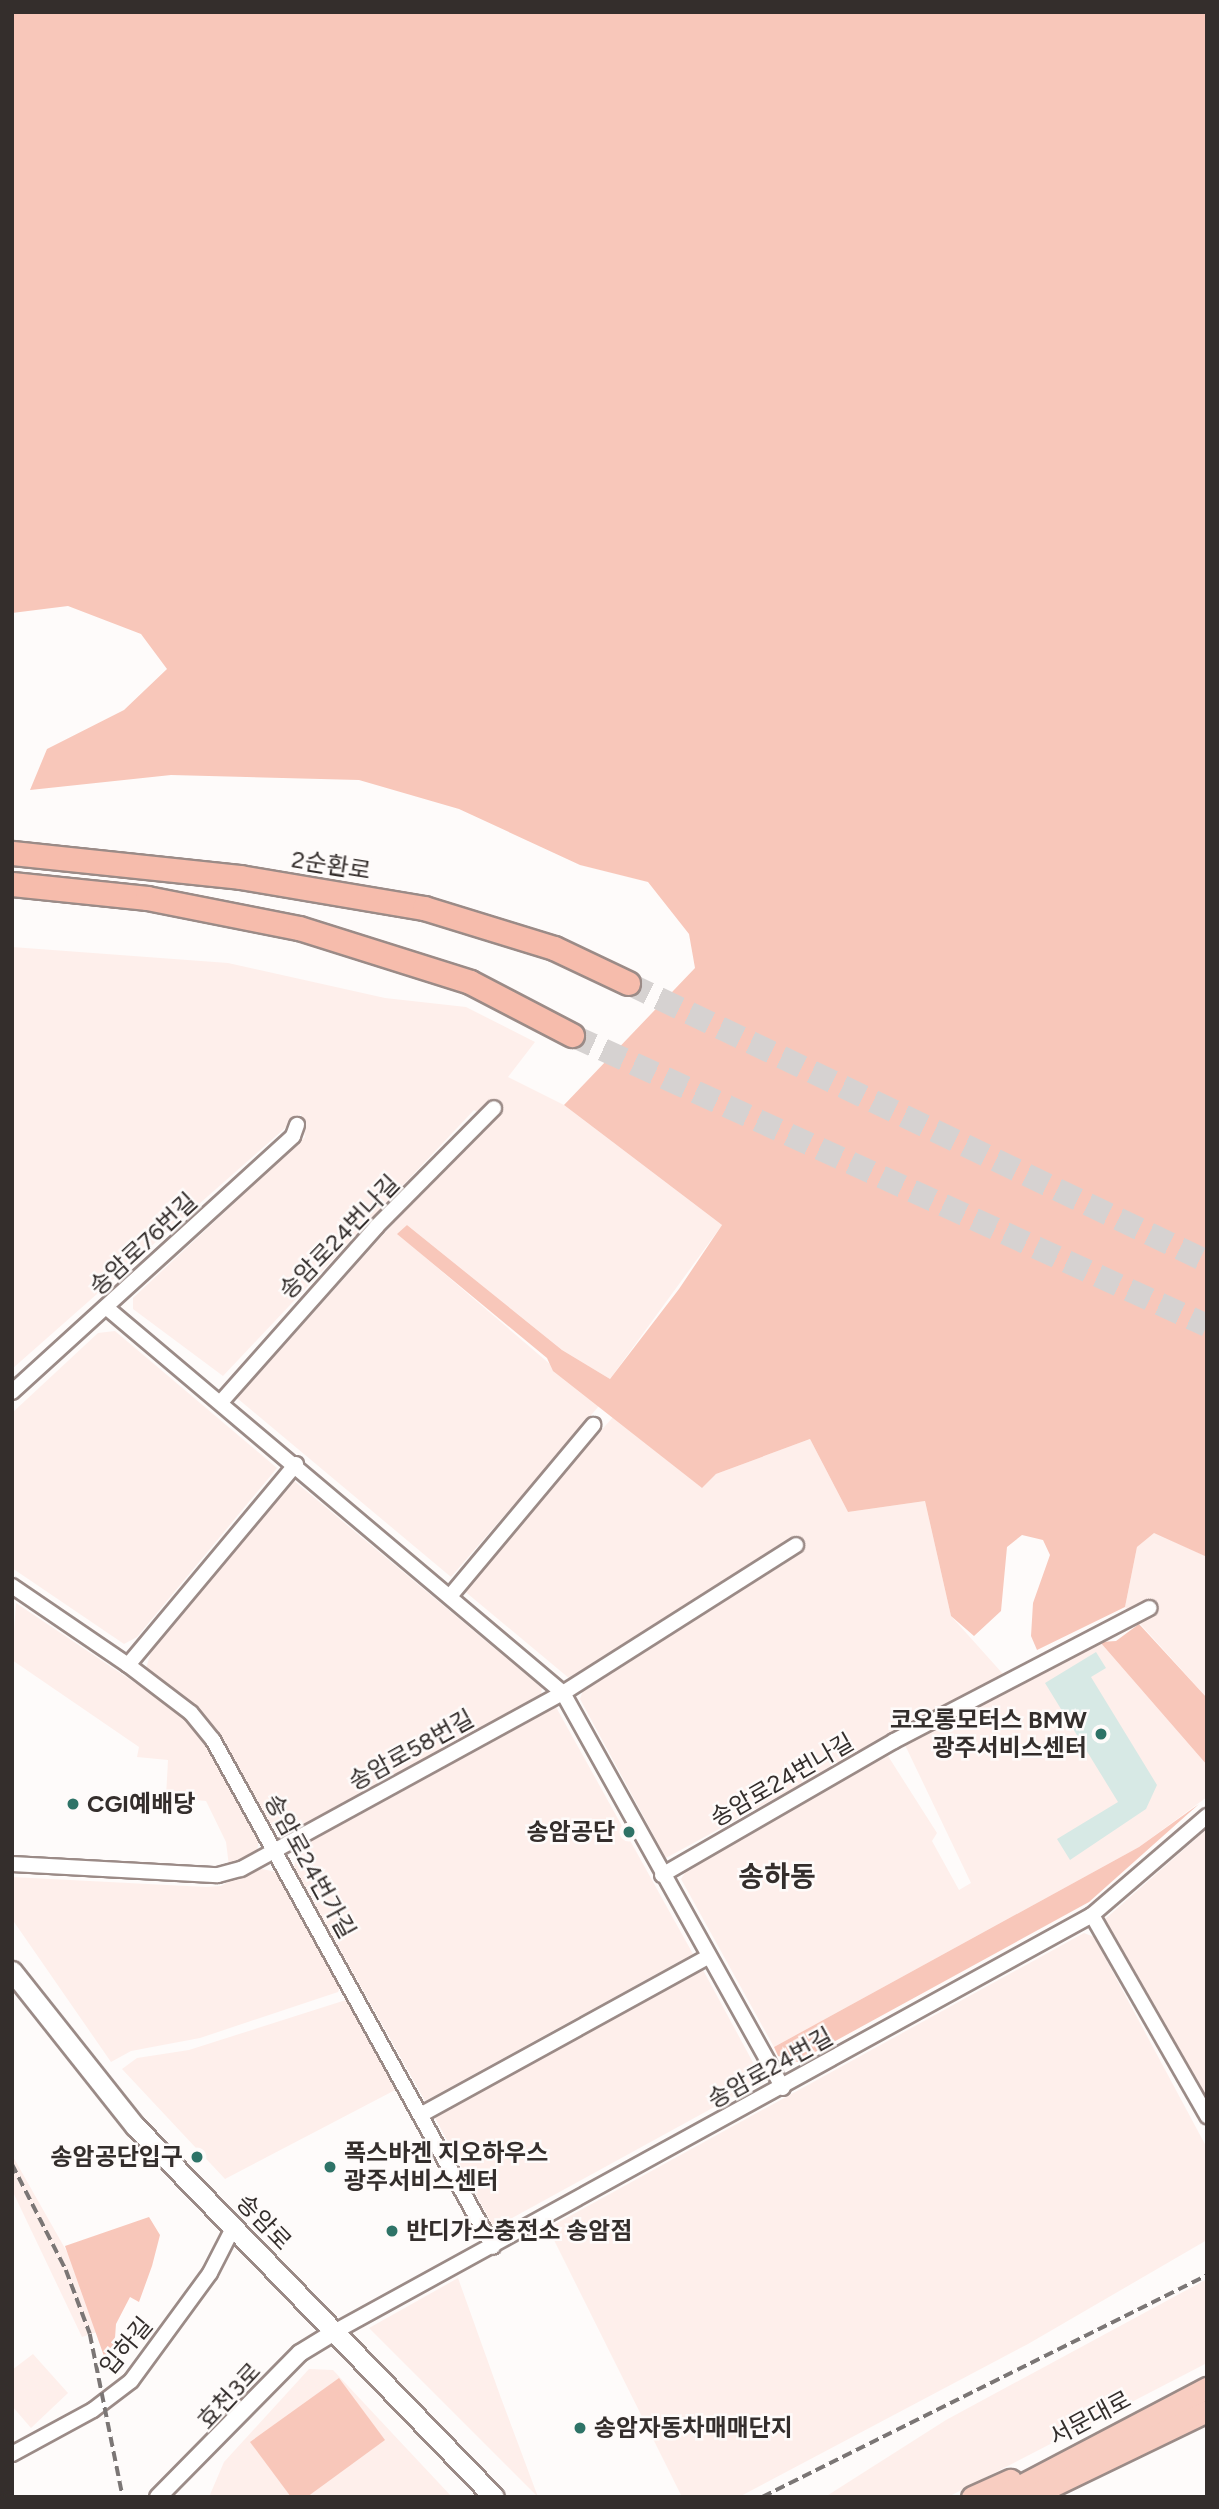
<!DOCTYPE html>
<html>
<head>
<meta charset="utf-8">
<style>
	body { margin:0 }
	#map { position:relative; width:1219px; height:2509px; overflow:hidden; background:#fefbfa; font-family:Figtree,"Noto Sans KR",sans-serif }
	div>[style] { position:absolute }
	.built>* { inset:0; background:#feefeb }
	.green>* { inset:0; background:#f8c7ba }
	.building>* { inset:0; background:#d7e9e5 }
	.trunk-tunnel>* { height:23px; margin-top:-11.5px; transform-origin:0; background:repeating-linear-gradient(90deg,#d6d2d1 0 23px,transparent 0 34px) }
	.roads { filter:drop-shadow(2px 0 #9b8b87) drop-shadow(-2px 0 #9b8b87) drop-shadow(0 2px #9b8b87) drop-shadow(0 -2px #9b8b87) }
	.minor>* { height:14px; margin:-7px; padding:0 7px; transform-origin:7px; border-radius:7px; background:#fff }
	.tertiary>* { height:16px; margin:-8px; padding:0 8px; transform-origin:8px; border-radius:8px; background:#fff }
	.secondary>* { height:19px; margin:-9.5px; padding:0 9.5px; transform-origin:9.5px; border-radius:9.5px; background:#fff }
	.primary>* { height:21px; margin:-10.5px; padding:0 10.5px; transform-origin:10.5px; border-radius:10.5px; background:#f8cdc1 }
	.trunk>* { height:23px; margin:-11.5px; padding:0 11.5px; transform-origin:11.5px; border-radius:11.5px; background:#f6bcac }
	.rail>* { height:3.5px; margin-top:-1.75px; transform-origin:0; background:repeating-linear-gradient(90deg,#7b7675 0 10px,transparent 0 15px) }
	.dots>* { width:19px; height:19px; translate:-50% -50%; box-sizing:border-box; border:4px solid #fefbfa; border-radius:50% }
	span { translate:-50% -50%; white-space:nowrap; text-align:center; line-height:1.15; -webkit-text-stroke:5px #fefbfa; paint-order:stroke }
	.street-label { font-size:24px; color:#342e2c }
	.poi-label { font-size:24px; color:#342e2c; font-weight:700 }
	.right { translate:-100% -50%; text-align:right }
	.left { translate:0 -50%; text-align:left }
	.quarter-label { font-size:28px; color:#342e2c; font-weight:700 }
	.frame { position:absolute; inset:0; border:14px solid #342e2c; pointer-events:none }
</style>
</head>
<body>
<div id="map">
	<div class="built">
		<div style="clip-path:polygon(12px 947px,228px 963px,385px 998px,466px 1007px,535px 1042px,508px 1077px,564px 1105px,722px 1225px,610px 1379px,562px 1350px,407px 1225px,398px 1234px,599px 1406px,451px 1577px,237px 1398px,487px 1119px,474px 1110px,223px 1376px,133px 1309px,133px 1298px,305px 1137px,301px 1114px,12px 1369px)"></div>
		<div style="clip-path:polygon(115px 1331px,277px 1468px,137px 1637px,124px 1644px,12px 1568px,12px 1413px,98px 1333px)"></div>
		<div style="clip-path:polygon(613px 1417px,702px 1488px,716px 1474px,810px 1439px,848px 1512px,925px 1501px,951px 1616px,1003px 1674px,666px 1858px,580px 1699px,584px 1687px,786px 1563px,779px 1551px,570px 1679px,462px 1589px)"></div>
		<div style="clip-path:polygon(292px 1479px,542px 1688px,541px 1695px,293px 1830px,272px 1826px,209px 1720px,146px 1668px,152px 1649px)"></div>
		<div style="clip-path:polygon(1154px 1532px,1207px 1557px,1207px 1698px,1125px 1607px,1137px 1547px)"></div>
		<div style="clip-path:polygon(16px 1603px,183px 1715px,204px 1740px,259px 1833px,257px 1855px,229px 1866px,226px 1842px,206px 1801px,166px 1797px,168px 1760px,137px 1757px,139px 1747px,12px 1660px)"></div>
		<div style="clip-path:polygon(1100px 1642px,1207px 1765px,1207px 1797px,1139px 1847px,774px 2047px,681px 1879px,690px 1865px,888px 1756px,937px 1833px,932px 1841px,959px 1890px,971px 1883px,905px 1745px)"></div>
		<div style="clip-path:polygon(556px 1707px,693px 1954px,425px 2101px,294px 1867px,298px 1848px)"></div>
		<div style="clip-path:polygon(1207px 1829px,1207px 2103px,1104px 1920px)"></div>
		<div style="clip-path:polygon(254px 1867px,280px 1873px,342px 1984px,338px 1992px,200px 2038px,131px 2051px,111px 2062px,12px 1919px,12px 1877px,206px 1887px,221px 1886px)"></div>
		<div style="clip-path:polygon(1084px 1933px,1094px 1937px,1207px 2148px,1207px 2240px,1028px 2344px,739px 2497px,682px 2497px,548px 2228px)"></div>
		<div style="clip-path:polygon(702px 1968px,756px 2068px,749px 2088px,494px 2228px,433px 2114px)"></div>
		<div style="clip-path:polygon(349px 1999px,399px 2088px,225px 2179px,122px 2069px,137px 2058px,189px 2050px)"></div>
		<div style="clip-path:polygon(12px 2155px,75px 2266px,97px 2332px,82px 2337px,12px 2190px)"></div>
		<div style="clip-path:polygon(458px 2278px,501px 2398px,538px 2497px,369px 2328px)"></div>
		<div style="clip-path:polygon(1207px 2279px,1207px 2363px,948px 2497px,825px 2497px,946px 2420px)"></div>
		<div style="clip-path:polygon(33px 2354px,68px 2393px,31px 2428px,12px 2406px,12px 2370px)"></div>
		<div style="clip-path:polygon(309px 2369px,333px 2370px,452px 2497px,209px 2497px,224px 2462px)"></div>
	</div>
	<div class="green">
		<div style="clip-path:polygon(12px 12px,1207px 12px,1207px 1557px,1154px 1533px,1137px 1547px,1125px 1607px,1037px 1650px,1031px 1636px,1033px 1603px,1050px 1555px,1043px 1540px,1022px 1535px,1007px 1547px,1001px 1611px,974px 1636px,951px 1616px,925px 1501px,848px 1512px,810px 1439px,716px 1474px,702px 1488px,553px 1371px,547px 1358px,397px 1234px,407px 1225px,562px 1350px,610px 1379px,679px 1289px,722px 1225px,564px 1105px,695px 968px,689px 934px,648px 882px,580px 865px,459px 809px,359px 780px,171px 775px,30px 790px,47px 749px,124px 710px,167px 669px,141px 634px,68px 606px,12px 613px)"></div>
		<div style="clip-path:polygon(1139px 1624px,1207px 1698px,1207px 1765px,1100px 1642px,1116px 1641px)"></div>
		<div style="clip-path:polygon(1199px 1804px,1089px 1902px,797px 2062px,778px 2056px,774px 2047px,1139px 1847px)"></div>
		<div style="clip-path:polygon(149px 2217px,160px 2235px,152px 2266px,139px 2302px,130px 2297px,116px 2324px,114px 2352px,105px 2359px,65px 2246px)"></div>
		<div style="clip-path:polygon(339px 2378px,385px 2440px,307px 2497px,291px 2497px,250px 2442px)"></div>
	</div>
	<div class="building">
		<div style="clip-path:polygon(1096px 1652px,1106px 1668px,1091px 1677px,1157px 1785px,1146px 1809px,1070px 1860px,1057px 1839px,1118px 1802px,1045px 1683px)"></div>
	</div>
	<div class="trunk-tunnel">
		<div style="left:628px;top:983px;width:642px;rotate:25.65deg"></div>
		<div style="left:572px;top:1035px;width:698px;rotate:24.55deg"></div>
	</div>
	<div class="roads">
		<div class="minor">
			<div style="left:107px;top:1308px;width:597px;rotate:40.17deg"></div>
			<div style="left:563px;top:1693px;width:452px;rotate:60.9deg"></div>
			<div style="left:12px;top:1392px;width:380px;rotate:-42.3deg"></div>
			<div style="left:293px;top:1136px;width:12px;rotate:-70deg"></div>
			<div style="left:221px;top:1402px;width:235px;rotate:-48.4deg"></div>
			<div style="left:377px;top:1226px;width:166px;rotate:-45.2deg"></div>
			<div style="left:12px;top:1586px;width:140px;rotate:34.3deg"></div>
			<div style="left:128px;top:1665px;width:79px;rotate:37.3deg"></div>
			<div style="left:191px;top:1713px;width:35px;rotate:51deg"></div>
			<div style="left:213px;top:1740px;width:579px;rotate:61.09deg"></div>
			<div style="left:451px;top:1595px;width:222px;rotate:-50.1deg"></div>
			<div style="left:128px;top:1665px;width:262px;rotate:-50.1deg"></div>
			<div style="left:12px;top:1864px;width:206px;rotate:3.1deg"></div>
			<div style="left:218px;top:1875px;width:24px;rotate:-15deg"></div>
			<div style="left:241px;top:1869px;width:367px;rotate:-28.7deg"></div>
			<div style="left:563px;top:1693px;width:276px;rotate:-32.4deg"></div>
			<div style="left:662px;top:1875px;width:268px;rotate:-30deg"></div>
			<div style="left:894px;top:1741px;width:288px;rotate:-27.5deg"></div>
			<div style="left:1092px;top:1915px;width:232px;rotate:60.2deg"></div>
			<div style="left:424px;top:2113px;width:324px;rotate:-28.8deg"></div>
			<div style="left:336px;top:2331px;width:863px;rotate:-28.82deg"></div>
			<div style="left:1092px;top:1915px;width:152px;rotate:-40.7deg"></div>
			<div style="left:12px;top:2454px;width:92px;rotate:-28.5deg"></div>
			<div style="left:93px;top:2410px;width:48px;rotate:-37.3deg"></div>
			<div style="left:131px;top:2381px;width:134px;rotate:-53.8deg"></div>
			<div style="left:210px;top:2273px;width:53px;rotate:-62.9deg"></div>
		</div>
		<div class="tertiary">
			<div style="left:158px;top:2497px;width:202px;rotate:-45.4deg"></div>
			<div style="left:300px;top:2353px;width:42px;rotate:-31.4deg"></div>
		</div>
		<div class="secondary">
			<div style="left:12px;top:1971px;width:198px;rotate:51.6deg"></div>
			<div style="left:135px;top:2126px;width:516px;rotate:45.94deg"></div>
		</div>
		<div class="primary">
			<div style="left:972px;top:2497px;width:42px;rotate:-24.1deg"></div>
			<div style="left:999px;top:2497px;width:235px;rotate:-27.7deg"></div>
			<div style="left:1029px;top:2497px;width:198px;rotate:-25.8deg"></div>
		</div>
		<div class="trunk">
			<div style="left:12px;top:853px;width:229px;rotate:6deg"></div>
			<div style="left:240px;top:877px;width:187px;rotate:9.6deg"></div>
			<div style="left:424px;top:908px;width:136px;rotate:17.1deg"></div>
			<div style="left:554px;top:948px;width:82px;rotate:25.3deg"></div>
			<div style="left:12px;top:884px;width:136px;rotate:5.9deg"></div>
			<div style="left:147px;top:898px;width:155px;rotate:11.2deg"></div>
			<div style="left:299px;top:928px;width:179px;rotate:17.5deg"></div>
			<div style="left:470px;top:982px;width:115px;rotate:27.5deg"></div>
		</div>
	</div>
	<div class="rail">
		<div style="left:12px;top:2164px;width:119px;rotate:63deg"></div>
		<div style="left:66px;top:2270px;width:68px;rotate:69.4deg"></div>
		<div style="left:90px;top:2334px;width:166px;rotate:78.6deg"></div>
		<div style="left:762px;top:2497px;width:497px;rotate:-26.5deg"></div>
	</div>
	<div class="dots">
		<div style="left:1101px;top:1734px;background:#2e7367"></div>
		<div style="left:73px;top:1804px;background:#2e7367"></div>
		<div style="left:629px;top:1832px;background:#2e7367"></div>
		<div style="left:197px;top:2157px;background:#2e7367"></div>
		<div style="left:330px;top:2167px;background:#2e7367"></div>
		<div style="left:392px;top:2231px;background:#2e7367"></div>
		<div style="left:580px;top:2428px;background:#2e7367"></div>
	</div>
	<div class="street-label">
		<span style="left:331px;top:865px;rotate:9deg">2순환로</span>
		<span style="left:339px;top:1237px;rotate:-46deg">송암로24번나길</span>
		<span style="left:143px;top:1244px;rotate:-43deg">송암로76번길</span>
		<span style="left:411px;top:1750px;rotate:-29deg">송암로58번길</span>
		<span style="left:782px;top:1780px;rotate:-30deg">송암로24번나길</span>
		<span style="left:310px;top:1866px;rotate:61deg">송암로24번가길</span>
		<span style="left:770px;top:2068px;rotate:-29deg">송암로24번길</span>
		<span style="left:264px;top:2222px;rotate:46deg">송암로</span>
		<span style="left:126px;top:2346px;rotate:-50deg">입하길</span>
		<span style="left:229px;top:2396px;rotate:-47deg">효천3로</span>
		<span style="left:1090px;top:2418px;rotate:-28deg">서문대로</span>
	</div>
	<div class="poi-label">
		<span class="right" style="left:1087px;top:1734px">코오롱모터스 BMW<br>광주서비스센터</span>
		<span class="left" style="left:87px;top:1804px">CGI예배당</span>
		<span class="right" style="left:615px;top:1832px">송암공단</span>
		<span class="left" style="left:344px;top:2167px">폭스바겐 지오하우스<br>광주서비스센터</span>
		<span class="right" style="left:183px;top:2157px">송암공단입구</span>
		<span class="left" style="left:406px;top:2231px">반디가스충전소 송암점</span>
		<span class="left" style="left:594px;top:2428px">송암자동차매매단지</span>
	</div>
	<div class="quarter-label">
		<span style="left:777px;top:1876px">송하동</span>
	</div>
	<div class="frame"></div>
</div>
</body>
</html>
